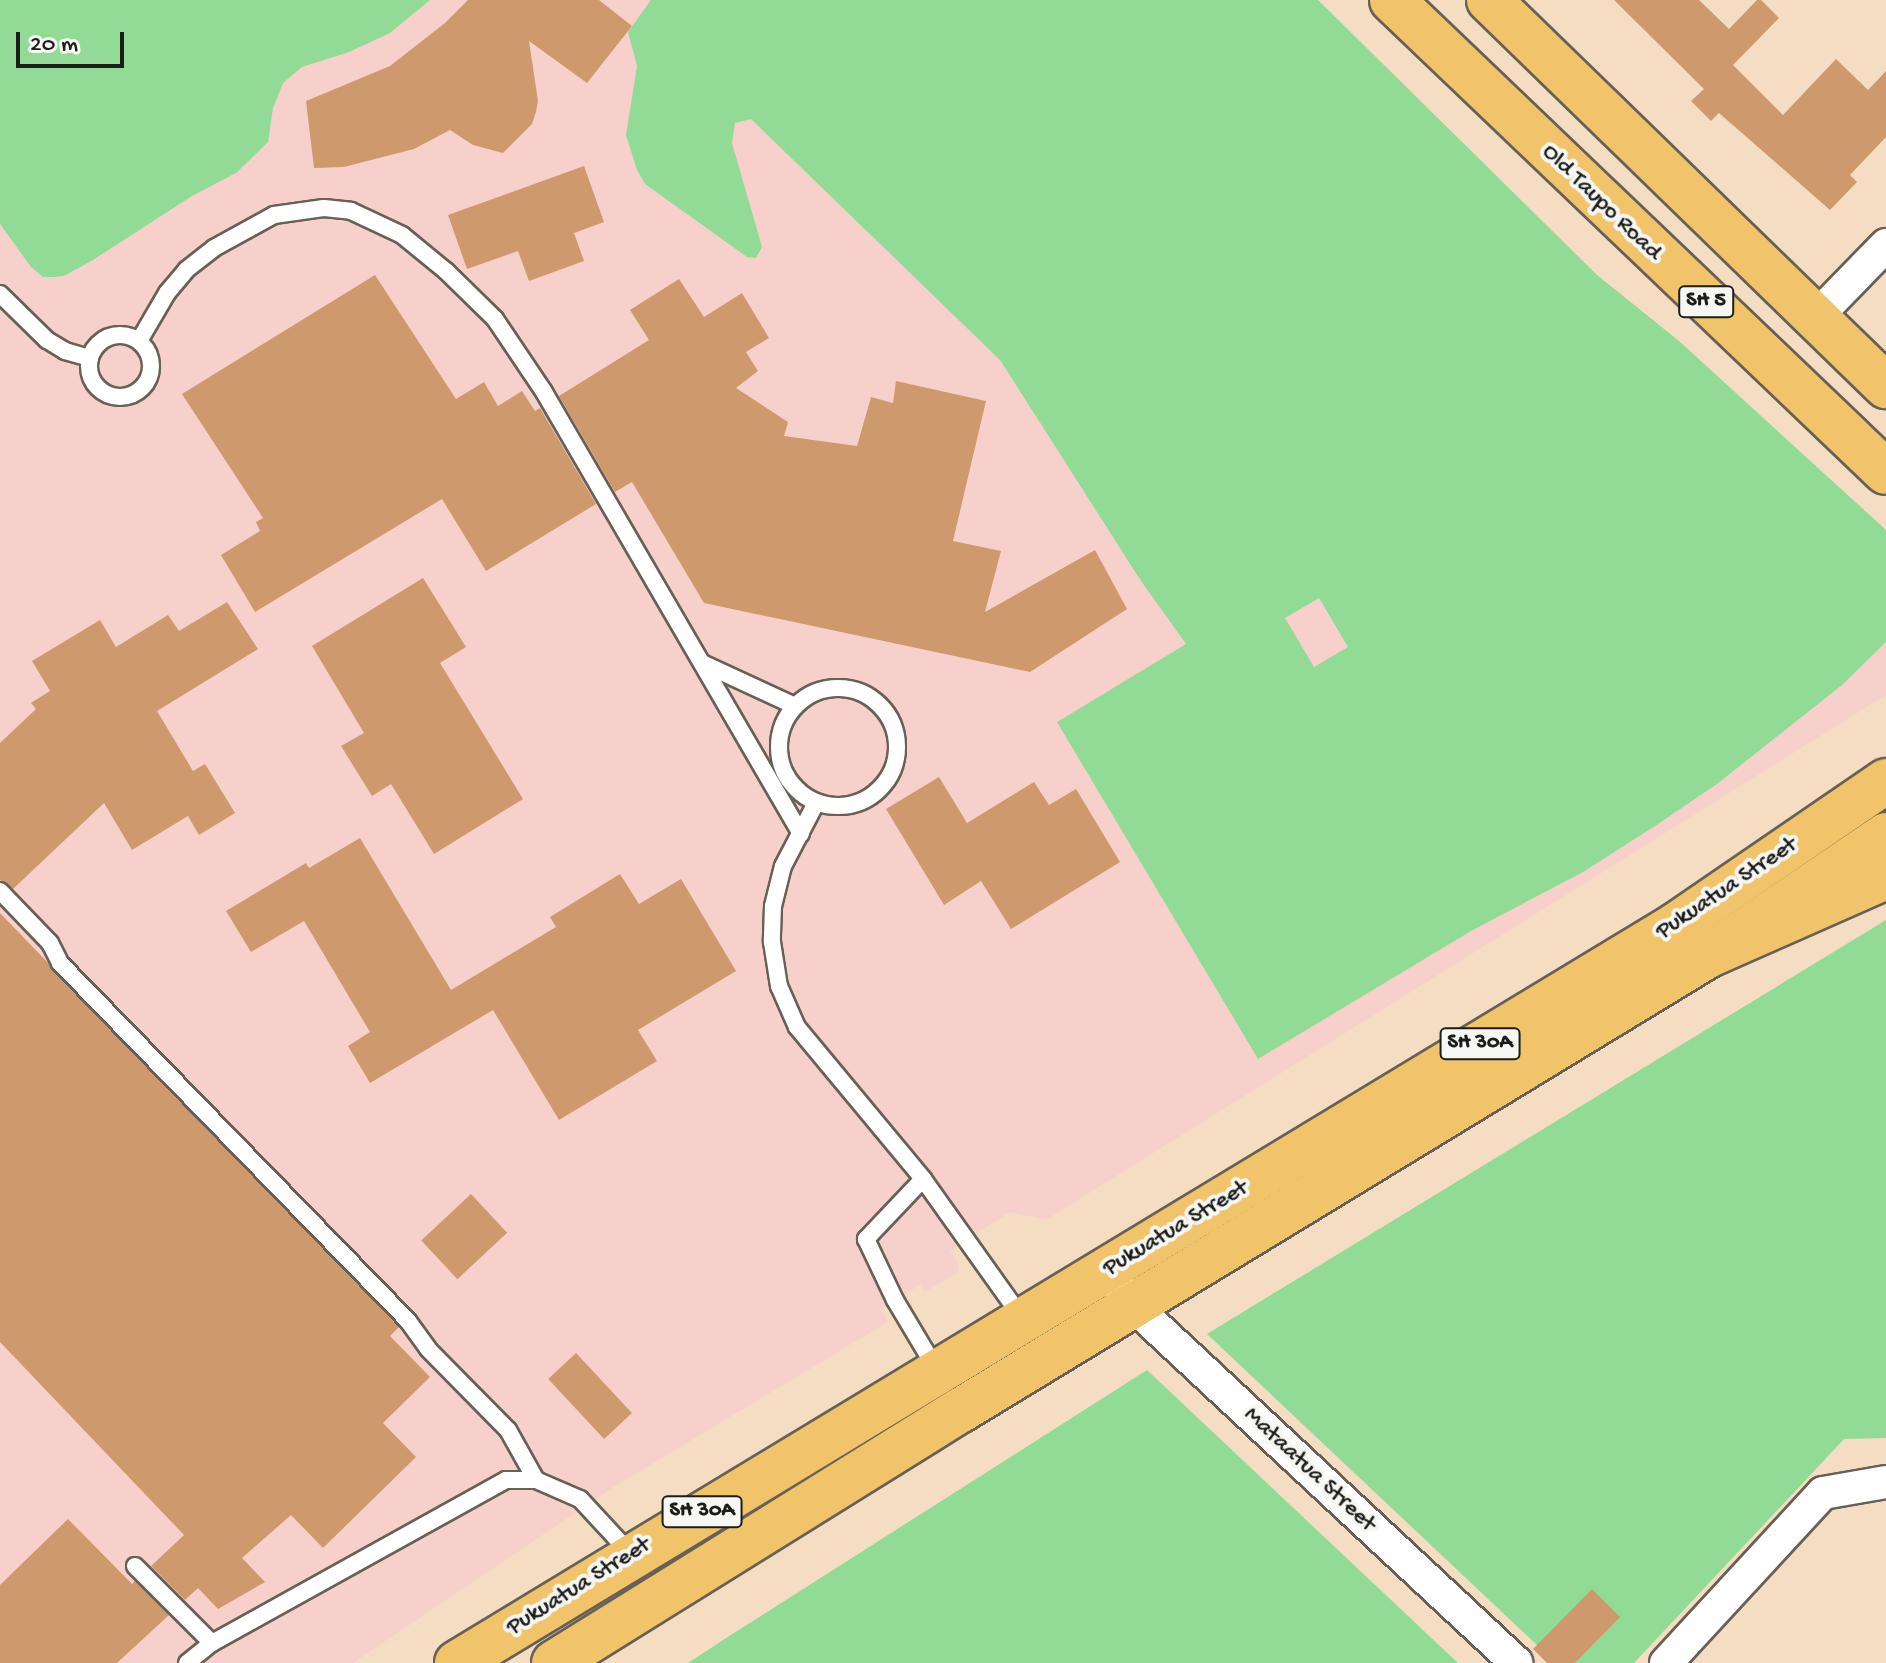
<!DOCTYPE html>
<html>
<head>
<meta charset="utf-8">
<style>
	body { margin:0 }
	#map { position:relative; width:1886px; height:1663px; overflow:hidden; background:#f4ddc2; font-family:"Gochi Hand",sans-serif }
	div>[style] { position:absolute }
	.built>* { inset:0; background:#f7d0cb }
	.green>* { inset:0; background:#92db96 }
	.building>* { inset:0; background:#cf996e; transform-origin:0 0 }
	.roads { filter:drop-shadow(2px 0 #686056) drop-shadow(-2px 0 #686056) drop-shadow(0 2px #686056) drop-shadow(0 -2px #686056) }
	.lane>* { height:16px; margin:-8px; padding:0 8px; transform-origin:8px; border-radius:8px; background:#fff }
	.lane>.ring { margin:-8px; padding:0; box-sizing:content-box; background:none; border:16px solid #fff; border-radius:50% }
	.street>* { height:32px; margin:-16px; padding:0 16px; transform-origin:16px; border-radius:16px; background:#fff }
	.primary>* { height:44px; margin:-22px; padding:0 22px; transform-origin:22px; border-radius:22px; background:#f1c36a }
	.highway>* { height:44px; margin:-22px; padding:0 22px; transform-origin:22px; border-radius:22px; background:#f1c36a }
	span { translate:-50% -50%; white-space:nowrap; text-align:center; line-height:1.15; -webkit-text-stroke:8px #f6f6f2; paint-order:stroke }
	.shield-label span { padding:2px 6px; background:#f6f6f2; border:2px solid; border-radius:6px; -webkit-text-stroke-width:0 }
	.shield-label { font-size:22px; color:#1c1c1c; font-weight:700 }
	.street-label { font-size:24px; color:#1c1c1c }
	.scale { position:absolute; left:16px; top:32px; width:108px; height:36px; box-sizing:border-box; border:4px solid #1c1c1c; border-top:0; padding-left:10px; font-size:24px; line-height:28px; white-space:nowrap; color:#1c1c1c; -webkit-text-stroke:6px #f6f6f2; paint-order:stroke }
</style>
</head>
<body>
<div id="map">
	<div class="built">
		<div style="clip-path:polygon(0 0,1318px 0,1597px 275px,1679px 341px,1886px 530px,1886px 695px,1046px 1220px,1010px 1212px,950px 1251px,958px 1262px,958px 1272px,925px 1292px,920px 1285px,881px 1309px,888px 1322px,612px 1488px,353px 1663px,0 1663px)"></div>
	</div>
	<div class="green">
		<div style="clip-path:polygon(0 0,430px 0,390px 33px,349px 52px,302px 67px,283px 83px,273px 108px,268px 142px,236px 173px,192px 196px,93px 260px,64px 276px,54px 277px,43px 277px,31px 267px,0 224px)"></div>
		<div style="clip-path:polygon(evenodd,651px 0,1318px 0,1597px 275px,1679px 341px,1886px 530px,1886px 642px,1842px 685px,1717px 784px,1655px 826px,1583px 872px,1471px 931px,1258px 1059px,1057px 722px,1186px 644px,1141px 581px,1000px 360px,751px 119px,735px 123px,732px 143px,762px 247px,756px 258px,747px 257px,645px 184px,637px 170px,626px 135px,637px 66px,628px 32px,651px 0,1319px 598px,1348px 647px,1314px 667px,1285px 618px,1319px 598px)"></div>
		<div style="clip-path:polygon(1886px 920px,1886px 1438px,1844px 1439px,1634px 1663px,1556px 1663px,1207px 1334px)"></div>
		<div style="clip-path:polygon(1147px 1370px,1458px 1663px,688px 1663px,734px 1633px)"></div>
	</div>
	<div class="building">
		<div style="clip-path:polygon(468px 0,599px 0,632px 26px,587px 83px,529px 41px,538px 101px,536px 112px,532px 124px,503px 153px,473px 145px,450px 130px,414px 149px,344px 167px,314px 168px,306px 101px,390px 66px,445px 23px)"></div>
		<div style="clip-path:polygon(1614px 0,1699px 0,1729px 29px,1757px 0,1761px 0,1779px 18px,1733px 65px,1783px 115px,1836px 59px,1868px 90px,1886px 71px,1886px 137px,1850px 175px,1857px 182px,1830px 210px,1719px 113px,1711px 121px,1691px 101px,1704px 89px)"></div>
		<div style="clip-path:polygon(584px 166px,604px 222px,574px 233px,584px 261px,529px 281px,518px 251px,467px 269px,448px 215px)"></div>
		<div style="clip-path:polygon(375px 275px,456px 399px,484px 382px,498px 406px,522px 391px,535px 411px,540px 408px,596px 504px,486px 571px,442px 499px,255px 612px,221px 555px,260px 531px,256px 522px,263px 518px,182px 394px)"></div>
		<div style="clip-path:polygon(679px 279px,704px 317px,742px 293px,769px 338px,746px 352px,758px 371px,736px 388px,788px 422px,784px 436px,857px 446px,871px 397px,893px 403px,896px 381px,986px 401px,953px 541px,1001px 551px,985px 612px,1095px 550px,1127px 609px,1030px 672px,704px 603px,632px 482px,615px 492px,559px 396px,649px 340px,630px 310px)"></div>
		<div style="clip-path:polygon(423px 578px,466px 647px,440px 663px,523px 799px,434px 854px,391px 784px,372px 796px,341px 746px,364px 733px,312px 646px)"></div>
		<div style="clip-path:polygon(227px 602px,258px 649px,157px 711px,193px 771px,205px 764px,235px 813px,199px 835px,188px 816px,132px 850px,104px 803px,13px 889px,0 880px,0 743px,36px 709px,31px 703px,50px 691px,32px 661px,100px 620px,116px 647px,168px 615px,179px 631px)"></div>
		<div style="clip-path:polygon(939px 777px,967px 823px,1034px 782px,1049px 805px,1076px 789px,1120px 862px,1011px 929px,981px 881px,944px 905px,886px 809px)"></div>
		<div style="clip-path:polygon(360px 838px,451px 990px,556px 927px,550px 917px,620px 874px,639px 904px,681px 879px,736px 971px,638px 1030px,657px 1061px,559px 1120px,493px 1010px,370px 1083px,348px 1046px,370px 1032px,304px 921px,251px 952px,226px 911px,306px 863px,309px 868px)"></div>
		<div style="clip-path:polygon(0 913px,399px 1327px,390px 1336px,430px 1377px,383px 1423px,416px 1457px,323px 1548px,291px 1515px,242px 1558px,265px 1582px,218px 1609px,198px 1588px,185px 1600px,151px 1566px,184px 1535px,0 1342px)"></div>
		<div style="left:471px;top:1194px;width:53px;height:68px;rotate:47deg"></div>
		<div style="left:576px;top:1353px;width:82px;height:38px;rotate:47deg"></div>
		<div style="clip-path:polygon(68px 1519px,132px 1584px,135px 1581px,169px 1615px,117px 1663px,0 1663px,0 1585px)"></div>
		<div style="clip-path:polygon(1592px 1589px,1620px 1617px,1575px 1663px,1547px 1663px,1533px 1649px)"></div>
	</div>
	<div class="roads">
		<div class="lane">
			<div style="left:0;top:294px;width:66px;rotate:44.4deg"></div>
			<div style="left:47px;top:340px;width:21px;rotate:31deg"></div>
			<div style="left:65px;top:351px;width:26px;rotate:16deg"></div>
			<div class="ring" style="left:89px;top:335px;width:46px;height:46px"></div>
			<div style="left:139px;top:341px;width:56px;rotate:-59.7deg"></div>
			<div style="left:167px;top:293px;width:30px;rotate:-50deg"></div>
			<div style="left:186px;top:270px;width:36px;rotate:-38deg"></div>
			<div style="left:214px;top:248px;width:68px;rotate:-28.8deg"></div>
			<div style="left:274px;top:215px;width:50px;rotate:-8deg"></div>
			<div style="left:324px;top:208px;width:27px;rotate:6deg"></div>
			<div style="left:351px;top:211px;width:56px;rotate:25.2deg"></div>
			<div style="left:402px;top:235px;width:57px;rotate:39.3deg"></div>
			<div style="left:446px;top:271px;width:69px;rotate:44.4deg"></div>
			<div style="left:495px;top:319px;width:88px;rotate:56.1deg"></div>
			<div style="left:544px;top:392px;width:511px;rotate:59.82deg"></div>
			<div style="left:702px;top:663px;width:102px;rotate:24.8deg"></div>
			<div class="ring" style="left:779px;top:688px;width:102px;height:102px"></div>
			<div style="left:816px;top:803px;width:71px;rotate:117.6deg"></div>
			<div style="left:783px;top:866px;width:41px;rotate:104deg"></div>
			<div style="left:773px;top:906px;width:36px;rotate:92deg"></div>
			<div style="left:772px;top:942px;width:45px;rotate:81deg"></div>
			<div style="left:779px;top:986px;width:45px;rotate:66.3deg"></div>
			<div style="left:797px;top:1027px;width:197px;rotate:50.3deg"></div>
			<div style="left:923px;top:1179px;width:172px;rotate:54.5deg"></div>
			<div style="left:0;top:891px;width:72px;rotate:46.1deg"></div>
			<div style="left:50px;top:943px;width:22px;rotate:63deg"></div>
			<div style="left:60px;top:963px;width:499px;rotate:45.8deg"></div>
			<div style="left:408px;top:1321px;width:34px;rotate:54deg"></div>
			<div style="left:428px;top:1349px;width:114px;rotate:45.4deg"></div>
			<div style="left:508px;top:1430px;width:57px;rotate:60.8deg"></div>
			<div style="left:923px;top:1179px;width:83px;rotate:133.5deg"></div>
			<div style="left:866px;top:1239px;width:68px;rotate:64.6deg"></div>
			<div style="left:895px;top:1300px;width:84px;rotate:59.2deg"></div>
			<div style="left:135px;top:1566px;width:109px;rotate:45deg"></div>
			<div style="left:187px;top:1663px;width:32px;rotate:-39deg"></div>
			<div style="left:212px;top:1643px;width:336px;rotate:-29deg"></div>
			<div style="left:506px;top:1480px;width:30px"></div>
			<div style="left:536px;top:1480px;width:48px;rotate:23.4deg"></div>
			<div style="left:580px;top:1499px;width:75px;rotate:47.2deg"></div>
		</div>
		<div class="street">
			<div style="left:1815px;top:318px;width:102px;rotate:-45.8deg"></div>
			<div style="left:1120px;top:1289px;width:48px;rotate:46.7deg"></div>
			<div style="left:1153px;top:1324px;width:497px;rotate:43deg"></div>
			<div style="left:1666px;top:1663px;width:231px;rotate:-47.3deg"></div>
			<div style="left:1823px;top:1493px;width:64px;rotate:-9.9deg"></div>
		</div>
		<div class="primary">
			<div style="left:457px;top:1663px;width:1425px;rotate:-31.19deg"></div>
			<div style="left:1676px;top:925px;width:255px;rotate:-34.4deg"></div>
			<div style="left:554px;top:1663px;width:479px;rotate:-31.9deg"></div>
			<div style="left:961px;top:1410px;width:876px;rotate:-31.31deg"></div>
			<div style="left:1709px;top:955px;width:214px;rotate:-34.1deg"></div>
		</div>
		<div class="highway">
			<div style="left:1392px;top:0;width:683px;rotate:43.7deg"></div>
			<div style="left:1489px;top:0;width:554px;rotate:44.2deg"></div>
			<div style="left:1709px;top:955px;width:193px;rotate:-23.8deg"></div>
		</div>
	</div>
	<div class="shield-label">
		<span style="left:1706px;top:302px">SH 5</span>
		<span style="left:1480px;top:1044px">SH 30A</span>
		<span style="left:702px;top:1512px">SH 30A</span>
	</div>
	<div class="street-label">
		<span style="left:1601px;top:203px;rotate:44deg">Old Taupo Road</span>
		<span style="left:1727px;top:889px;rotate:-34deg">Pukuatua Street</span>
		<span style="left:1176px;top:1229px;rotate:-31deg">Pukuatua Street</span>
		<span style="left:1309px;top:1470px;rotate:43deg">Mataatua Street</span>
		<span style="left:579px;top:1587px;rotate:-32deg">Pukuatua Street</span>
	</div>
	<div class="scale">20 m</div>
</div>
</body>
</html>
